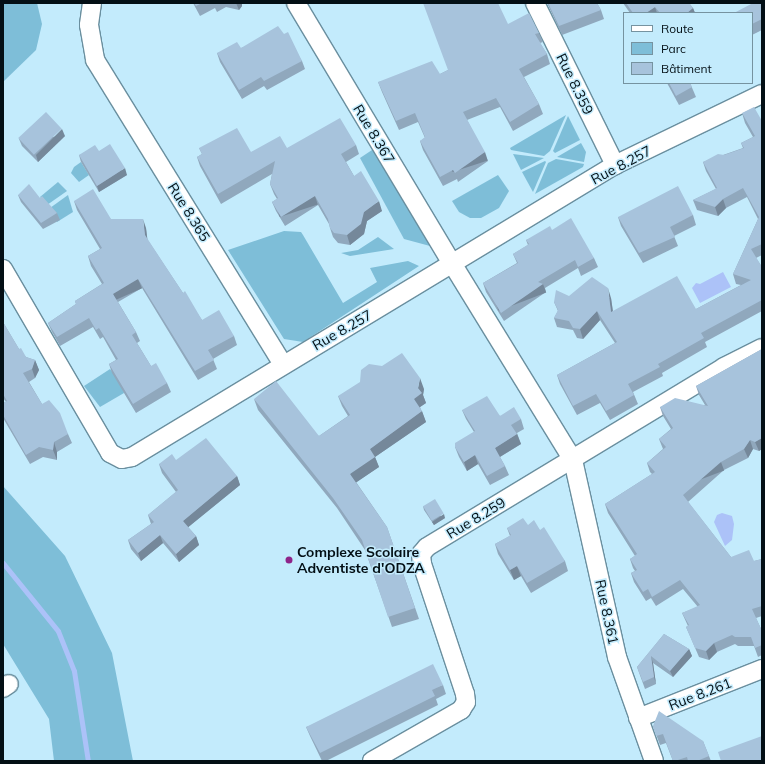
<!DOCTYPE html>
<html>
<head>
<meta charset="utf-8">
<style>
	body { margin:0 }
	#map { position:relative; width:765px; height:764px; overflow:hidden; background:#c3ebfc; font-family:Mulish,sans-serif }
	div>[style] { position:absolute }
	.green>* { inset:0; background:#7ebed8 }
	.water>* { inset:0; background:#acc2f8 }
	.stream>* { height:5px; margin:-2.5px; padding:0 2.5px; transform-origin:2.5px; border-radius:2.5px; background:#acc2f8 }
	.roads { filter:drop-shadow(1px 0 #6a8f9f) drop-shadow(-1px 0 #6a8f9f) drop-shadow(0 1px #6a8f9f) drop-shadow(0 -1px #6a8f9f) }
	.minor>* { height:18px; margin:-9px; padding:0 9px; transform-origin:9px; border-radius:9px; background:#fff }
	.wall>* { inset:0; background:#90a8bd }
	.shaded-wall>* { inset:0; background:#75889a; transform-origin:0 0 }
	.building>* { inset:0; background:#a7c3dc; transform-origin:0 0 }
	.dots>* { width:11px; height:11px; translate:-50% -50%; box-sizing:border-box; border:2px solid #c3ebfc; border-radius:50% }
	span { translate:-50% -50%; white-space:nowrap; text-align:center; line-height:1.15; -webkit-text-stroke:3px #c3ebfc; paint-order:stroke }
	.street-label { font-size:14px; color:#030f15 }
	.poi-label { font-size:14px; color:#030f15; font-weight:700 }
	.left { translate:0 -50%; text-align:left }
	.frame { position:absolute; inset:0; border:4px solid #030f15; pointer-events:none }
	.legend { position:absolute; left:623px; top:12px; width:130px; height:72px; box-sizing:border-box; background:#c3ebfc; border:1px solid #7693a0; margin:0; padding:5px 7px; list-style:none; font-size:12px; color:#030f15 }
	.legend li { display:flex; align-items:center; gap:8px; height:20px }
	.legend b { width:20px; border:1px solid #7693a0 }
</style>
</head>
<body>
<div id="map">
	<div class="green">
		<div style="clip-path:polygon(3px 3px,37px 3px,42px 24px,36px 50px,3px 82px)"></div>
		<div style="clip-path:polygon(566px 115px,550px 151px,544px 156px,511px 150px,510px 148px)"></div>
		<div style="clip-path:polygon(568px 116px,580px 140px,555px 153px,553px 151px)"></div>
		<div style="clip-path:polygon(581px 143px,586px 152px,584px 162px,557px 157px)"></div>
		<div style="clip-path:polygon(375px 148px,430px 246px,404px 239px,360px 158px)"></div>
		<div style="clip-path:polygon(513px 154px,544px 158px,521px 170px)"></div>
		<div style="clip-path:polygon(556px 159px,584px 164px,583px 167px,535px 194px,548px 163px)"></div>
		<div style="clip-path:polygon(545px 161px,546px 162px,533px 192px,522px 172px)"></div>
		<div style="clip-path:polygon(81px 162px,89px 175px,79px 182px,71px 173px,74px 167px)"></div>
		<div style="clip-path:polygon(498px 175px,509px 191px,499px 208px,481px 218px,470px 218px,459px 212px,452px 201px)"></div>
		<div style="clip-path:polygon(58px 182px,67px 191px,47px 205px,40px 197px)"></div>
		<div style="clip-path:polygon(68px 195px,73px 212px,57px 222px,50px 208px)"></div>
		<div style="clip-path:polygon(284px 231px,301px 232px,303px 235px,343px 303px,377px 282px,370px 268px,408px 261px,419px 266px,303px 342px,284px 339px,228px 250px)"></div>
		<div style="clip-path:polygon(378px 237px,394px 249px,350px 256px,341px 253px,358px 250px)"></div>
		<div style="clip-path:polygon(110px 369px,122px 383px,124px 393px,100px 407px,84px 386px)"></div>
		<div style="clip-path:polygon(3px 486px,65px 556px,112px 653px,133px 761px,54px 761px,49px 719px,3px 644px)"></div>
	</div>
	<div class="water">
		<div style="clip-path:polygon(723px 272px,731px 287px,700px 303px,692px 288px,696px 283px,700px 284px)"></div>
		<div style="clip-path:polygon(722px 513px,732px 516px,734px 524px,732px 540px,725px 546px,714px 522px,717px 515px)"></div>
	</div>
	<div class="stream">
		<div style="left:3px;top:563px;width:87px;rotate:51deg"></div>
		<div style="left:58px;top:631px;width:43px;rotate:68.2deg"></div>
		<div style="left:74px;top:671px;width:91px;rotate:81.2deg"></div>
	</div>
	<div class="roads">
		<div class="minor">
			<div style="left:92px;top:3px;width:22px;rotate:98deg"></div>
			<div style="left:89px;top:25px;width:36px;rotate:80deg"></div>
			<div style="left:95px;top:60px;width:357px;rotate:58.3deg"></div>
			<div style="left:296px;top:3px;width:305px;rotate:59.1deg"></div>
			<div style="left:453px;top:265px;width:229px;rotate:58.4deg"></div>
			<div style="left:573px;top:460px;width:202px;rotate:77.4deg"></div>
			<div style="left:617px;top:657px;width:110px;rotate:70.4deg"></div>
			<div style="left:535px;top:3px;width:181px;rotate:63.7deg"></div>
			<div style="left:3px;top:269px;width:213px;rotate:59.8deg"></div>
			<div style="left:110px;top:453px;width:13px;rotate:27deg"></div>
			<div style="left:122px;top:459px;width:10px;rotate:-11deg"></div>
			<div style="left:132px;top:457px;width:564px;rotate:-31.16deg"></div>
			<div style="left:615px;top:165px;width:163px;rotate:-25.8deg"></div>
			<div style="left:3px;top:688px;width:7px;rotate:-34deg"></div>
			<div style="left:638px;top:718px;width:133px;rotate:-21.6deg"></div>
			<div style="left:372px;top:761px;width:103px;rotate:-29.8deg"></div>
			<div style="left:461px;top:710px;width:9px;rotate:-58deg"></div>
			<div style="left:466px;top:702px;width:8px;rotate:-97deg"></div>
			<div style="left:465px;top:694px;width:137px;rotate:-108.3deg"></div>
			<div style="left:422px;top:564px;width:10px;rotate:-96deg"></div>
			<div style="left:421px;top:554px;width:9px;rotate:-49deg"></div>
			<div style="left:427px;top:547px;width:347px;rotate:-31.2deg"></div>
			<div style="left:724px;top:367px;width:42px;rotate:-26.6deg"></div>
		</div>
	</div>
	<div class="wall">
		<div style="clip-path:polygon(193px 3px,242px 3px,242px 6px,239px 10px,226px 7px,217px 12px,215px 8px,200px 16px)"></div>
		<div style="clip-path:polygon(547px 3px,597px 3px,601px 10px,604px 19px,562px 35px)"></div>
		<div style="clip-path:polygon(623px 3px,689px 3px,693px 8px,695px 13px,630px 13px)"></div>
		<div style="clip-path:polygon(762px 3px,762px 30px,752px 35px,752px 13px)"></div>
		<div style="clip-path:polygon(508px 24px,539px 33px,543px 42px,540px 43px,547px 54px,550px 64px,524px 77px,539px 104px,543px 114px,513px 131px,500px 107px,467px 120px,488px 161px,458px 182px,457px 179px,443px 186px,423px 150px,420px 141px,425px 138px,418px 122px,399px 130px,382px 92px,378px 82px,440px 74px,448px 70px)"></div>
		<div style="clip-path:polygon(284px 34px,302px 61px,305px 69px,267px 90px,264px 86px,242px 99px,220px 62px,217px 53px,241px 48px)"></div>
		<div style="clip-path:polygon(667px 83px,690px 83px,696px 97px,679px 105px)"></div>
		<div style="clip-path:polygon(742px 113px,762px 121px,762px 255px,756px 258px,762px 267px,762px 311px,705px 342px,707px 347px,662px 373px,663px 376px,633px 392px,638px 404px,610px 420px,600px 403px,577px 415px,560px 384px,557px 375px,615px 343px,600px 320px,583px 339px,577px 338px,573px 330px,557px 327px,554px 318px,558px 311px,554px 302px,569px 296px,611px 298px,613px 311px,696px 309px,741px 285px,736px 284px,733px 274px,758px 219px,747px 197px,726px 208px,718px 216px,697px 210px,693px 200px,716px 189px,706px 171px,703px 162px,743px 148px,741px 143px,753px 137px,745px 123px)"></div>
		<div style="clip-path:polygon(65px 136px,38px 162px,22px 146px,19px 139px)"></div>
		<div style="clip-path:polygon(356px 145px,359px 154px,346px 162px,354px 176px,382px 211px,367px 221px,364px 234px,350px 245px,338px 243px,333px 237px,330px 228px,329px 224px,318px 205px,285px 226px,276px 211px,272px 202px,277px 199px,274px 194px,270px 184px,272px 174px,221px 204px,200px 166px,197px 157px,202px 154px,199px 148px,251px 152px,287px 148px)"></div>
		<div style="clip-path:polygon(99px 151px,127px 175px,99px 192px,81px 162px,79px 155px)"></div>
		<div style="clip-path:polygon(18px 195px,40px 198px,57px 213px,60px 220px,43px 229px,21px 202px)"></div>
		<div style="clip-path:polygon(74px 201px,111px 219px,146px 228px,147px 239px,183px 293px,202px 320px,234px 336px,237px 345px,213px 359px,217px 369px,198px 380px,142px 288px,118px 302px,136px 332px,140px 341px,137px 343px,151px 366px,167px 383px,171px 392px,136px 413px,112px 373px,109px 364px,116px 360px,103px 337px,100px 339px,93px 327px,60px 346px,52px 332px,48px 323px,76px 304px,75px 301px,102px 284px,91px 266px,88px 256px,100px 249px,77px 210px)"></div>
		<div style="clip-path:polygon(693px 215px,696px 225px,674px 236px,678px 246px,643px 263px,621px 226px,618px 217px)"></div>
		<div style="clip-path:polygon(552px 230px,594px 258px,598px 267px,581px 276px,578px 268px,545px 288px,546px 292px,504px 321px,486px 292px,483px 283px,517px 263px,513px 254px,528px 245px,526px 240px)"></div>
		<div style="clip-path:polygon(3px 322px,19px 349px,26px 357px,35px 360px,39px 370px,35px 378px,29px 382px,42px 404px,68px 434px,72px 443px,57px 452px,57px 460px,43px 457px,30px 464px,3px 418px,3px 403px,6px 402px,3px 398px)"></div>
		<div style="clip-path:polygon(762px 349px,762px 449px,759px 451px,753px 449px,748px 458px,724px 470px,688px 502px,731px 557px,754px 561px,762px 559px,762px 616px,756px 618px,762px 631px,762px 655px,758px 657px,754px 646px,738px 646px,735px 644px,717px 652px,709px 660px,699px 657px,690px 636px,686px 627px,688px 626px,682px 613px,698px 607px,683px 589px,656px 606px,651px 598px,646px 601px,634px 582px,631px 573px,635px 571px,633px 568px,630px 559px,635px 556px,608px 513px,605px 504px,652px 474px,650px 472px,647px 463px,663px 449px,659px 439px,671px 429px,663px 416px,660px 407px,705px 405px,699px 395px,696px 386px)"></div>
		<div style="clip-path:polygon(424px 389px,423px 395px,426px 403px,420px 407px,426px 422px,375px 457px,379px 467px,356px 482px,387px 527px,419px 619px,392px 627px,365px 550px,337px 508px,258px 410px,254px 399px,319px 436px,348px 416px,342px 406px,338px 396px)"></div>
		<div style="clip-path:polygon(462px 410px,521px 419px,524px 429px,517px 433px,521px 444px,500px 457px,505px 466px,509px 475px,490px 485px,478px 464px,467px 471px,459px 457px,455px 447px,474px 432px,466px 419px)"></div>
		<div style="clip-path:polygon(176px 460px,237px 476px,240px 485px,188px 527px,196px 536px,199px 545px,179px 562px,163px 543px,141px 561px,131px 549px,128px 540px,151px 524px,148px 515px,176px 492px,162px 473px,159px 464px)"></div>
		<div style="clip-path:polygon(423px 506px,445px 518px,434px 525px,424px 510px)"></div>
		<div style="clip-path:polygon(528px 525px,540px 530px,565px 561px,568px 571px,531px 593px,521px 576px,514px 580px,498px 554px,495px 544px,510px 536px,507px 528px)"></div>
		<div style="clip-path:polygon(664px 634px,689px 649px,692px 656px,673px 677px,653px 663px,656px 684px,645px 689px,637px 667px)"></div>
		<div style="clip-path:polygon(443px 685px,446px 694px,436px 699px,438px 705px,326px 761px,322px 761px,310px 736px,306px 727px)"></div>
		<div style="clip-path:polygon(653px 726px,703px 741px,711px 761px,673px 761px,666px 743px,660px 745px)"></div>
	</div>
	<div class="shaded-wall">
		<div style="clip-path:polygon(236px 3px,242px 3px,242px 6px,239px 10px)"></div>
		<div style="clip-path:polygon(655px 7px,657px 13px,646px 13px)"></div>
		<div style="clip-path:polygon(693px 8px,695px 13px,687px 13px)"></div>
		<div style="clip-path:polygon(62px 129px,65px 136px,38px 162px,36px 155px)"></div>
		<div style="left:485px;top:152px;width:9px;height:37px;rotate:72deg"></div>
		<div style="clip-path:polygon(125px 168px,127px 175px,99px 192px,97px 186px)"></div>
		<div style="left:315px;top:196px;width:9px;height:40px;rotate:72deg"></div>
		<div style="clip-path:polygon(723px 199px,726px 208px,718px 216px,715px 207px)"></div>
		<div style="clip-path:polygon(379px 201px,382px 211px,367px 221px,364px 234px,350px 245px,347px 235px,364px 212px)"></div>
		<div style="clip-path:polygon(143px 219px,146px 228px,148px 244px,145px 235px)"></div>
		<div style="left:138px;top:279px;width:10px;height:29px;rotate:66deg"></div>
		<div style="left:543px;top:284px;width:9px;height:51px;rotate:69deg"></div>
		<div style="clip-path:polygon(608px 288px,611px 298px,614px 321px,611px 312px)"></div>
		<div style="clip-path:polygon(597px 311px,600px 320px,583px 339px,580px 329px)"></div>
		<div style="clip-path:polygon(35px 360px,39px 370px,35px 378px,32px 369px)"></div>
		<div style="clip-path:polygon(420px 378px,424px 389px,423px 395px,426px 403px,417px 409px,414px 399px,418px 388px)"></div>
		<div style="clip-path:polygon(422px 411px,426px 422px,375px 457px,379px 467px,354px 484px,350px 474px,370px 449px)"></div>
		<div style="clip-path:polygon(517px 434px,521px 444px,498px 458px,495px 448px)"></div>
		<div style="clip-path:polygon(762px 438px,762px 449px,759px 451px,755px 442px)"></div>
		<div style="clip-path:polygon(750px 440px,753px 449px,748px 458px,744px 449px)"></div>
		<div style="clip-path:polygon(54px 442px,57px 452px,57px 460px,53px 450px)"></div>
		<div style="clip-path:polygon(475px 455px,478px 464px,467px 471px,464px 462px)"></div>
		<div style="left:721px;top:462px;width:9px;height:50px;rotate:69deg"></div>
		<div style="clip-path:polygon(237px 476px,240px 485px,186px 529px,183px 521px)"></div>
		<div style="clip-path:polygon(444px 514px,445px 518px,434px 525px,432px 522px)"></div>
		<div style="clip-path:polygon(160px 535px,163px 543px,141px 561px,138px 553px)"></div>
		<div style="clip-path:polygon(196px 536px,199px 545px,179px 562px,176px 554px)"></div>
		<div style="clip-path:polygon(517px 566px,521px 576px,514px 580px,510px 570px)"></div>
		<div style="clip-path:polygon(714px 643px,717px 652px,709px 660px,706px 651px)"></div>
		<div style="clip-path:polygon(689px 649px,692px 656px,673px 677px,670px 671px)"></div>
		<div style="clip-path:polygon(651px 656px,653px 663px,656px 684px,654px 677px)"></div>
	</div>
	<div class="building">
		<div style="clip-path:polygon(194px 3px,202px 3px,196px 6px)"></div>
		<div style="clip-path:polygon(423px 3px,498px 3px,508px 24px,529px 13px,539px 33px,535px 34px,547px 54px,519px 69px,539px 104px,510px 122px,496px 98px,463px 112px,485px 152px,455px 173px,453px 170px,440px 177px,420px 141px,425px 137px,415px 113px,396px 121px,378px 82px,432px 61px,440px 74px,448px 70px)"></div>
		<div style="clip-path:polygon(548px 3px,597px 3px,601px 10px,559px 26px)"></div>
		<div style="clip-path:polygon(626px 3px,689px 3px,693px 8px,687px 13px,660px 13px,655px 7px,646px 13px,633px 13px)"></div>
		<div style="clip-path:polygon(753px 3px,762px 3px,762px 19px,752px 24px,752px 13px,734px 13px)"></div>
		<div style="clip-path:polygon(278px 26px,284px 34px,288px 32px,302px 61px,264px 81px,261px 77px,239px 90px,217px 53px,237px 42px,241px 48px)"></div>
		<div style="clip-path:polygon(669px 83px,690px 83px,692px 87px,676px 96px)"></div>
		<div style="clip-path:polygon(754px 107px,762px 121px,762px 244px,751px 249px,762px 267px,762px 300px,701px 333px,704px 338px,658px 364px,660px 367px,628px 384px,634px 395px,606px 411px,596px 394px,573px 406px,557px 375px,617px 342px,597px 311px,580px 329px,573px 328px,569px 321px,554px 318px,558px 310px,554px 302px,556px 290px,569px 296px,592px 277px,608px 288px,611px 312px,677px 276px,696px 309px,751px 280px,733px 274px,759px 217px,743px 188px,723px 199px,715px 207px,693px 200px,717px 188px,703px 162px,718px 154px,724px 155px,744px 148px,741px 143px,755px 136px,742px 113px)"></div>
		<div style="left:46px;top:112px;width:23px;height:38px;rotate:47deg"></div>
		<div style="clip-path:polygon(340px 118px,356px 145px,341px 154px,354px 176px,361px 171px,379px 201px,364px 212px,361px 224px,347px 235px,334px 233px,330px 228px,328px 219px,315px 196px,281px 217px,272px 202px,278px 198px,270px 184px,275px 161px,218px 194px,197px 157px,202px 154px,199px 148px,237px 128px,251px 152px,280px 136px,287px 148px)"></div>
		<div style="clip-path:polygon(110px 144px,125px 168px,97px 186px,79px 155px,95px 145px,99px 151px)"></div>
		<div style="clip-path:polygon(29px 184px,40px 198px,42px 196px,57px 213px,41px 223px,18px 195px)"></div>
		<div style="clip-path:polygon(678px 186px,693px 215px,670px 227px,675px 237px,639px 253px,618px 217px)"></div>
		<div style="clip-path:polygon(93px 189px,111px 219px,143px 219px,145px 235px,183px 293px,185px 291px,202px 320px,219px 310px,234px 336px,208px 350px,214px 360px,195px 371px,138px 279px,113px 294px,136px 332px,132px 335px,151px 366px,156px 363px,167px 383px,133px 404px,109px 364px,118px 359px,99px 328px,96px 330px,89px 318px,57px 337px,48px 323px,76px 304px,75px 301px,104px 283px,88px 256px,102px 248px,74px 201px)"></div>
		<div style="clip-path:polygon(571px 218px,594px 258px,578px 267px,575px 260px,538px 282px,543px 284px,501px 313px,483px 283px,518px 263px,513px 254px,529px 244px,526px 240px,550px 226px,552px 230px)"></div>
		<div style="clip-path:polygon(3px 322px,19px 349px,21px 348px,26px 357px,35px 360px,32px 369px,23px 373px,42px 404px,49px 400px,60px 413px,68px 434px,54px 442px,53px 450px,39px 447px,26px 455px,3px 415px,3px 403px,7px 401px,3px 394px)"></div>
		<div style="clip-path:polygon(762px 349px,762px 438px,755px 442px,750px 440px,744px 449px,721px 462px,683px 495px,731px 557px,749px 550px,754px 561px,762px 559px,762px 606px,752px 609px,762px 631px,762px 645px,755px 648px,751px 637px,735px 637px,732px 635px,714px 643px,706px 651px,695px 648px,686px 627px,689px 625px,682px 613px,700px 605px,680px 580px,652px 597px,648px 589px,643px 592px,631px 573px,637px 570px,630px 559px,637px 554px,605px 504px,655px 472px,647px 463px,666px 447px,659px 439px,673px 428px,660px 407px,675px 398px,708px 406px,696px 386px)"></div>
		<div style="clip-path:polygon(402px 353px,420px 378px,418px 388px,422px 393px,414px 399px,422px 411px,370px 449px,375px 457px,350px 474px,387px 527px,415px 608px,388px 617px,362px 540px,333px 498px,254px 399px,276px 381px,319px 436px,350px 415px,338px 396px,360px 382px,361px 370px,369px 364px,382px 366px)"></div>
		<div style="clip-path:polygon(487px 396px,500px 416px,514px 407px,521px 419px,511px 425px,517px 434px,495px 448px,505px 466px,487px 476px,475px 455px,464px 462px,455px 447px,455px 443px,475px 431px,462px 410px)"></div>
		<div style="clip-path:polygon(206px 438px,237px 476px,183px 521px,196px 536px,176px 554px,160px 535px,138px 553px,128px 540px,154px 522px,148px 515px,178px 490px,159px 464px,172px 454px,176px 460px)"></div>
		<div style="left:435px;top:499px;width:17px;height:14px;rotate:59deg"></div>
		<div style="clip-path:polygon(523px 518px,528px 525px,534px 520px,540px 530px,544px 527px,565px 561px,527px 583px,517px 566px,510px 570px,495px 544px,511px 535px,507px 528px)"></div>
		<div style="clip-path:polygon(664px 634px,689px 649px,670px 671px,651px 656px,654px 677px,643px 682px,637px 667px)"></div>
		<div style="clip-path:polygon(433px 664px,443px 685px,432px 690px,435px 696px,320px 753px,306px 727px)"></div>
		<div style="clip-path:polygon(659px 711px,703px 741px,709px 756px,697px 761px,688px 761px,687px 757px,675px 761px,673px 761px,663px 734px,656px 736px,653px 726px)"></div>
		<div style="clip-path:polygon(762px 736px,762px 761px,721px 761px,718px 752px)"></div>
	</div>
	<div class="dots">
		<div style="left:289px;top:560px;background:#8e2489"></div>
	</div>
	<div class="street-label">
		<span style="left:575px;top:84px;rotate:64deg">Rue 8.359</span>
		<span style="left:374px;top:134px;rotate:59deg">Rue 8.367</span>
		<span style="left:621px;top:165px;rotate:-28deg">Rue 8.257</span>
		<span style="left:189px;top:212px;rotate:58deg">Rue 8.365</span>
		<span style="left:342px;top:330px;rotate:-30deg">Rue 8.257</span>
		<span style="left:476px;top:518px;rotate:-31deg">Rue 8.259</span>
		<span style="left:607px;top:612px;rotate:78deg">Rue 8.361</span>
		<span style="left:700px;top:694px;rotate:-21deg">Rue 8.261</span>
	</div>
	<div class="poi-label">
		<span class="left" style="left:297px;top:560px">Complexe Scolaire<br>Adventiste d'ODZA</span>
	</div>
	<div class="frame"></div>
	<ul class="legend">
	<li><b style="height:5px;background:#fff"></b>Route</li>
	<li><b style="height:11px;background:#7ebed8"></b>Parc</li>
	<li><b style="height:11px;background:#a7c3dc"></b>Bâtiment</li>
	</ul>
</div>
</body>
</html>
